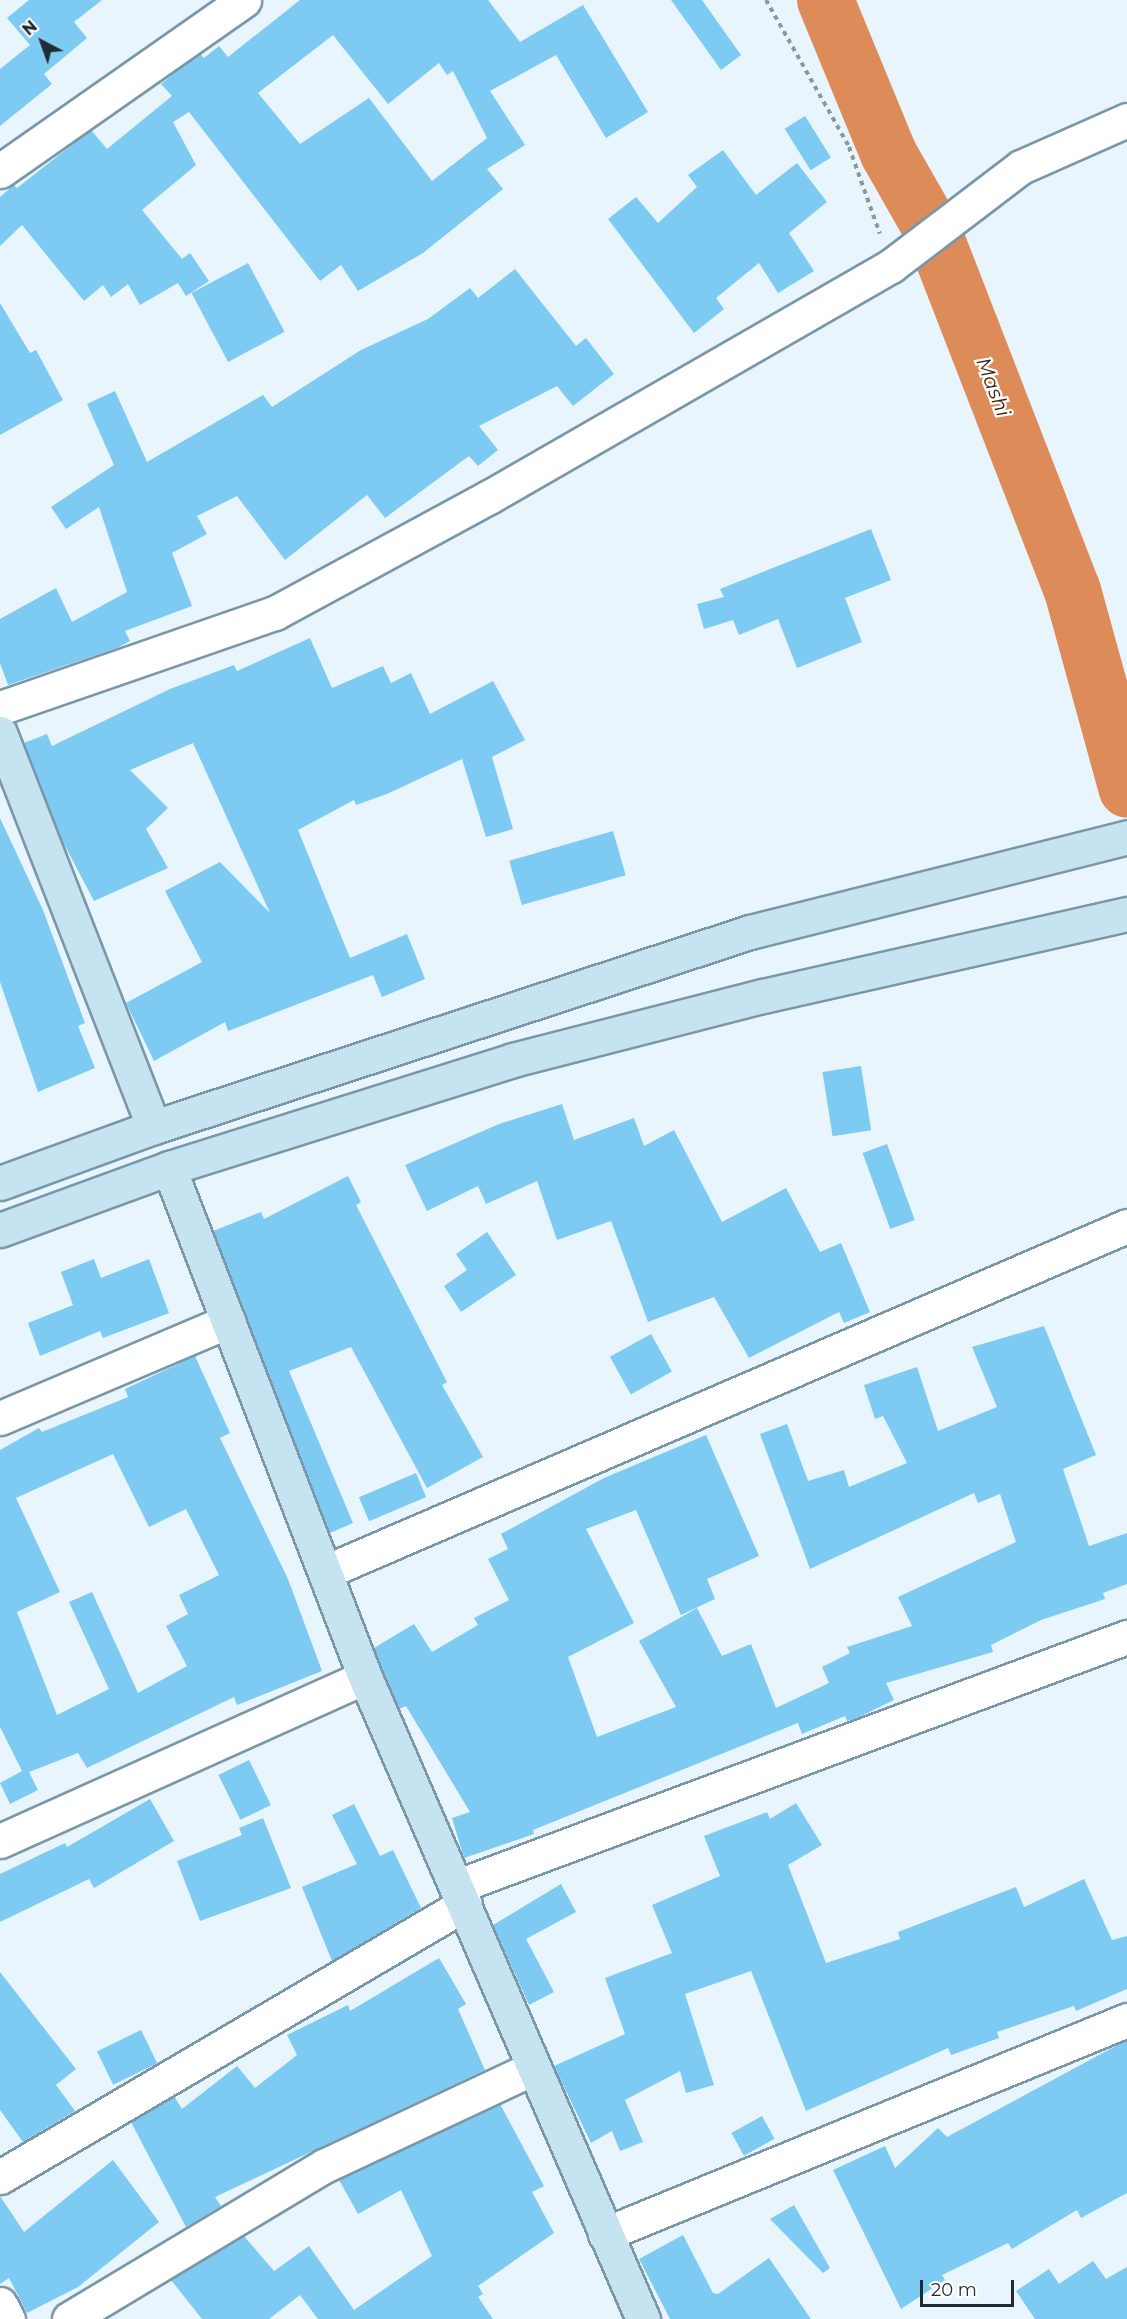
<!DOCTYPE html>
<html>
<head>
<meta charset="utf-8">
<style>
	body { margin:0 }
	#map { position:relative; width:1127px; height:2319px; overflow:hidden; background:#e8f5fd; font-family:Montserrat,sans-serif }
	div>[style] { position:absolute }
	.river>* { height:57px; margin:-28.5px; padding:0 28.5px; transform-origin:28.5px; border-radius:28.5px; background:#de8b5a }
	.building>* { inset:0; background:#7dcaf3; transform-origin:0 0 }
	.path>* { height:4px; margin-top:-2px; transform-origin:0; background:repeating-linear-gradient(90deg,#8c98a0 0 4.5px,transparent 0 9px) }
	.roads { filter:drop-shadow(2px 0 #7997a8) drop-shadow(-2px 0 #7997a8) drop-shadow(0 2px #7997a8) drop-shadow(0 -2px #7997a8) }
	.street>* { height:33px; margin:-16.5px; padding:0 16.5px; transform-origin:16.5px; border-radius:16.5px; background:#fff }
	.secondary>* { height:33px; margin:-16.5px; padding:0 16.5px; transform-origin:16.5px; border-radius:16.5px; background:#c6e3f1 }
	span { translate:-50% -50%; white-space:nowrap; text-align:center; line-height:1.15; -webkit-text-stroke:4.5px #fff; paint-order:stroke }
	.water-label { font-size:20px; color:#401f0b; font-style:italic }
	.north { position:absolute; left:12px; top:12px; width:60px; height:60px; -webkit-text-stroke:4px #fff; paint-order:stroke; rotate:319deg; font-size:16px; font-weight:700; line-height:24px; text-align:center; color:#202c33 }
	.north::after { content:''; display:block; margin:auto; width:21px; height:27px; background:#202c33; clip-path:polygon(50% 0,100% 100%,50% 72%,0 100%) }
	.scale { position:absolute; left:920px; top:2280px; width:94px; height:27px; box-sizing:border-box; border:3px solid #202c33; border-top:0; padding-left:8px; font-size:18px; line-height:21px; white-space:nowrap; color:#202c33; -webkit-text-stroke:4px #fff; paint-order:stroke }
</style>
</head>
<body>
<div id="map">
	<div class="river">
		<div style="left:825px;top:0;width:165px;rotate:67.6deg"></div>
		<div style="left:888px;top:153px;width:91px;rotate:60.3deg"></div>
		<div style="left:933px;top:232px;width:384px;rotate:68.8deg"></div>
		<div style="left:1072px;top:590px;width:206px;rotate:74.6deg"></div>
	</div>
	<div class="building">
		<div style="clip-path:polygon(29px 0,102px 0,74px 22px,87px 38px,44px 74px,52px 84px,0 126px,0 69px,30px 45px,7px 18px)"></div>
		<div style="clip-path:polygon(evenodd,300px 0,488px 0,520px 42px,583px 5px,648px 112px,606px 138px,556px 55px,490px 91px,525px 145px,487px 169px,503px 189px,423px 253px,358px 291px,341px 265px,320px 281px,189px 112px,173px 122px,196px 165px,142px 210px,182px 259px,190px 253px,209px 281px,186px 296px,178px 283px,140px 305px,128px 284px,111px 297px,103px 285px,84px 301px,22px 225px,0 246px,0 197px,14px 185px,17px 188px,91px 130px,107px 149px,172px 96px,161px 84px,188px 62px,200px 54px,204px 58px,219px 46px,228px 57px,300px 0,333px 35px,388px 104px,439px 63px,447px 75px,453px 71px,487px 138px,432px 181px,369px 98px,300px 144px,258px 93px,333px 35px)"></div>
		<div style="clip-path:polygon(671px 0,702px 0,741px 55px,721px 70px)"></div>
		<div style="left:805px;top:116px;width:49px;height:24px;rotate:58deg"></div>
		<div style="clip-path:polygon(723px 150px,756px 195px,797px 163px,827px 202px,789px 233px,814px 271px,778px 293px,759px 263px,716px 298px,724px 309px,694px 333px,608px 219px,636px 197px,658px 223px,697px 187px,688px 175px)"></div>
		<div style="left:248px;top:263px;width:78px;height:64px;rotate:62deg"></div>
		<div style="clip-path:polygon(515px 269px,576px 346px,586px 338px,614px 374px,573px 406px,557px 386px,479px 426px,498px 450px,478px 466px,469px 456px,385px 518px,367px 495px,285px 560px,237px 496px,197px 516px,207px 534px,172px 553px,192px 606px,125px 631px,130px 641px,117px 648px,8px 685px,0 663px,0 619px,56px 588px,72px 622px,127px 592px,99px 507px,66px 529px,51px 507px,114px 465px,87px 404px,115px 391px,147px 462px,263px 395px,272px 407px,361px 350px,428px 319px,470px 288px,478px 298px)"></div>
		<div style="clip-path:polygon(0 303px,30px 353px,36px 350px,63px 400px,0 435px)"></div>
		<div style="clip-path:polygon(871px 529px,891px 580px,845px 598px,862px 642px,797px 668px,778px 619px,739px 635px,733px 620px,704px 629px,697px 604px,724px 597px,720px 589px)"></div>
		<div style="clip-path:polygon(310px 638px,332px 688px,383px 666px,391px 683px,411px 673px,430px 714px,493px 681px,525px 740px,492px 757px,513px 829px,486px 837px,462px 759px,387px 794px,356px 805px,354px 800px,298px 830px,350px 958px,407px 934px,425px 979px,382px 997px,373px 975px,228px 1031px,225px 1022px,154px 1061px,126px 1003px,202px 962px,165px 891px,220px 862px,270px 913px,193px 743px,130px 770px,168px 808px,146px 829px,168px 868px,94px 901px,63px 842px,24px 743px,47px 734px,52px 746px,170px 689px,234px 665px,237px 671px)"></div>
		<div style="clip-path:polygon(0 818px,43px 910px,85px 1023px,78px 1026px,95px 1068px,38px 1092px,0 982px)"></div>
		<div style="left:613px;top:831px;width:46px;height:108px;rotate:74deg"></div>
		<div style="left:861px;top:1066px;width:65px;height:39px;rotate:81deg"></div>
		<div style="clip-path:polygon(562px 1104px,574px 1140px,634px 1118px,644px 1146px,674px 1130px,722px 1222px,786px 1188px,820px 1252px,841px 1243px,870px 1312px,844px 1323px,839px 1312px,749px 1358px,714px 1297px,648px 1322px,611px 1221px,557px 1240px,537px 1181px,486px 1204px,478px 1186px,427px 1211px,405px 1165px,499px 1124px)"></div>
		<div style="left:887px;top:1144px;width:81px;height:26px;rotate:70deg"></div>
		<div style="clip-path:polygon(348px 1176px,361px 1202px,356px 1205px,447px 1382px,442px 1385px,483px 1457px,427px 1488px,351px 1347px,289px 1371px,353px 1523px,330px 1533px,213px 1231px,261px 1212px,264px 1219px)"></div>
		<div style="clip-path:polygon(487px 1232px,516px 1275px,461px 1312px,444px 1286px,467px 1270px,456px 1254px)"></div>
		<div style="clip-path:polygon(94px 1259px,101px 1278px,149px 1259px,169px 1313px,103px 1338px,100px 1331px,40px 1356px,28px 1323px,73px 1305px,61px 1272px)"></div>
		<div style="clip-path:polygon(1044px 1326px,1096px 1455px,1063px 1469px,1089px 1546px,1127px 1533px,1127px 1584px,1103px 1593px,1105px 1599px,1041px 1620px,991px 1645px,993px 1652px,886px 1683px,894px 1700px,859px 1717px,847px 1721px,845px 1716px,802px 1734px,798px 1723px,533px 1830px,534px 1834px,464px 1858px,452px 1818px,470px 1812px,406px 1706px,399px 1709px,374px 1648px,414px 1624px,432px 1652px,478px 1625px,474px 1618px,509px 1600px,488px 1559px,508px 1549px,501px 1534px,604px 1478px,706px 1435px,759px 1556px,707px 1579px,715px 1599px,681px 1615px,636px 1510px,586px 1529px,634px 1623px,568px 1657px,597px 1737px,676px 1707px,639px 1641px,697px 1608px,722px 1656px,751px 1644px,776px 1708px,829px 1683px,822px 1667px,850px 1653px,847px 1647px,912px 1626px,898px 1597px,1016px 1542px,1000px 1494px,978px 1503px,974px 1493px,810px 1569px,760px 1434px,787px 1424px,808px 1481px,844px 1470px,849px 1487px,907px 1463px,883px 1416px,875px 1419px,864px 1385px,917px 1367px,938px 1431px,997px 1407px,972px 1347px)"></div>
		<div style="left:651px;top:1334px;width:43px;height:47px;rotate:61deg"></div>
		<div style="clip-path:polygon(evenodd,195px 1356px,230px 1433px,220px 1438px,288px 1579px,322px 1671px,237px 1705px,234px 1697px,87px 1768px,78px 1753px,29px 1772px,38px 1790px,10px 1804px,0 1783px,22px 1771px,0 1727px,0 1450px,39px 1428px,42px 1432px,128px 1397px,125px 1389px,195px 1356px,113px 1454px,149px 1527px,186px 1509px,219px 1575px,179px 1595px,188px 1614px,166px 1626px,187px 1666px,138px 1693px,92px 1592px,69px 1602px,109px 1689px,57px 1715px,17px 1612px,60px 1592px,16px 1498px,113px 1454px)"></div>
		<div style="left:416px;top:1473px;width:26px;height:62px;rotate:67deg"></div>
		<div style="left:249px;top:1760px;width:50px;height:34px;rotate:64deg"></div>
		<div style="clip-path:polygon(150px 1799px,174px 1841px,94px 1888px,89px 1879px,0 1922px,0 1874px,65px 1843px,67px 1847px)"></div>
		<div style="clip-path:polygon(796px 1803px,822px 1845px,788px 1865px,826px 1963px,900px 1939px,898px 1932px,1016px 1887px,1024px 1907px,1084px 1879px,1112px 1940px,1127px 1936px,1127px 1989px,1076px 2011px,1074px 2006px,997px 2032px,999px 2038px,951px 2055px,948px 2048px,806px 2111px,751px 1971px,685px 1994px,714px 2085px,686px 2093px,680px 2071px,625px 2100px,643px 2142px,620px 2151px,612px 2131px,591px 2143px,554px 2066px,625px 2034px,605px 1978px,672px 1953px,652px 1905px,720px 1876px,704px 1836px,767px 1812px,770px 1819px)"></div>
		<div style="clip-path:polygon(354px 1804px,380px 1856px,393px 1850px,421px 1908px,332px 1961px,302px 1887px,357px 1864px,332px 1815px)"></div>
		<div style="clip-path:polygon(263px 1818px,291px 1888px,200px 1921px,177px 1861px,242px 1835px,239px 1828px)"></div>
		<div style="clip-path:polygon(561px 1884px,576px 1912px,526px 1939px,554px 1992px,529px 2005px,493px 1925px)"></div>
		<div style="clip-path:polygon(439px 1958px,466px 2004px,458px 2009px,485px 2070px,215px 2197px,221px 2206px,186px 2227px,131px 2122px,174px 2096px,182px 2109px,237px 2066px,255px 2088px,297px 2055px,287px 2035px,348px 2005px,350px 2011px)"></div>
		<div style="clip-path:polygon(0 1972px,76px 2069px,56px 2085px,75px 2111px,23px 2142px,0 2110px)"></div>
		<div style="left:141px;top:2030px;width:37px;height:49px;rotate:64deg"></div>
		<div style="clip-path:polygon(1127px 2040px,1127px 2193px,1081px 2218px,1077px 2210px,1012px 2249px,1008px 2243px,942px 2275px,945px 2280px,901px 2309px,833px 2170px,885px 2146px,895px 2168px,938px 2128px,947px 2137px)"></div>
		<div style="clip-path:polygon(500px 2104px,544px 2186px,532px 2192px,554px 2233px,478px 2286px,483px 2294px,478px 2297px,493px 2319px,318px 2319px,300px 2295px,269px 2319px,202px 2319px,171px 2280px,244px 2236px,274px 2271px,309px 2246px,354px 2310px,432px 2256px,401px 2190px,358px 2214px,339px 2180px)"></div>
		<div style="left:762px;top:2116px;width:26px;height:35px;rotate:61deg"></div>
		<div style="clip-path:polygon(113px 2160px,159px 2222px,78px 2287px,27px 2313px,9px 2278px,0 2284px,0 2196px,24px 2232px)"></div>
		<div style="clip-path:polygon(794px 2205px,830px 2268px,823px 2273px,770px 2219px)"></div>
		<div style="clip-path:polygon(683px 2235px,713px 2293px,718px 2294px,769px 2258px,811px 2319px,670px 2319px,639px 2259px)"></div>
		<div style="clip-path:polygon(1093px 2261px,1106px 2279px,1127px 2267px,1127px 2319px,1035px 2319px,1016px 2291px,1049px 2269px,1059px 2284px)"></div>
	</div>
	<div class="path">
		<div style="left:766px;top:0;width:169px;rotate:60.5deg"></div>
		<div style="left:849px;top:147px;width:92px;rotate:70.4deg"></div>
	</div>
	<div class="roads">
		<div class="street">
			<div style="left:0;top:171px;width:298px;rotate:-35deg"></div>
			<div style="left:0;top:708px;width:291px;rotate:-19.1deg"></div>
			<div style="left:275px;top:613px;width:243px;rotate:-28.5deg"></div>
			<div style="left:489px;top:497px;width:464px;rotate:-29.9deg"></div>
			<div style="left:891px;top:266px;width:163px;rotate:-37.3deg"></div>
			<div style="left:1021px;top:167px;width:116px;rotate:-23.9deg"></div>
			<div style="left:0;top:1418px;width:248px;rotate:-23deg"></div>
			<div style="left:325px;top:1572px;width:873px;rotate:-23.34deg"></div>
			<div style="left:0;top:1841px;width:400px;rotate:-24.2deg"></div>
			<div style="left:458px;top:1886px;width:714px;rotate:-20.42deg"></div>
			<div style="left:0;top:2177px;width:539px;rotate:-30.42deg"></div>
			<div style="left:605px;top:2234px;width:564px;rotate:-22.29deg"></div>
			<div style="left:0;top:2304px;width:17px;rotate:62deg"></div>
			<div style="left:69px;top:2319px;width:297px;rotate:-31deg"></div>
			<div style="left:324px;top:2166px;width:231px;rotate:-25.1deg"></div>
		</div>
		<div class="secondary">
			<div style="left:0;top:733px;width:423px;rotate:68.7deg"></div>
			<div style="left:169px;top:1168px;width:545px;rotate:68.94deg"></div>
			<div style="left:365px;top:1677px;width:700px;rotate:66.59deg"></div>
			<div style="left:0;top:1183px;width:164px;rotate:-20deg"></div>
			<div style="left:154px;top:1127px;width:627px;rotate:-18.12deg"></div>
			<div style="left:750px;top:932px;width:389px;rotate:-14.1deg"></div>
			<div style="left:0;top:1230px;width:180px;rotate:-20.1deg"></div>
			<div style="left:169px;top:1168px;width:361px;rotate:-17.4deg"></div>
			<div style="left:513px;top:1060px;width:258px;rotate:-14.4deg"></div>
			<div style="left:763px;top:996px;width:373px;rotate:-12.7deg"></div>
		</div>
	</div>
	<div class="water-label">
		<span style="left:993px;top:387px;rotate:69deg">Mashi</span>
	</div>
	<div class="north">N</div>
	<div class="scale">20 m</div>
</div>
</body>
</html>
